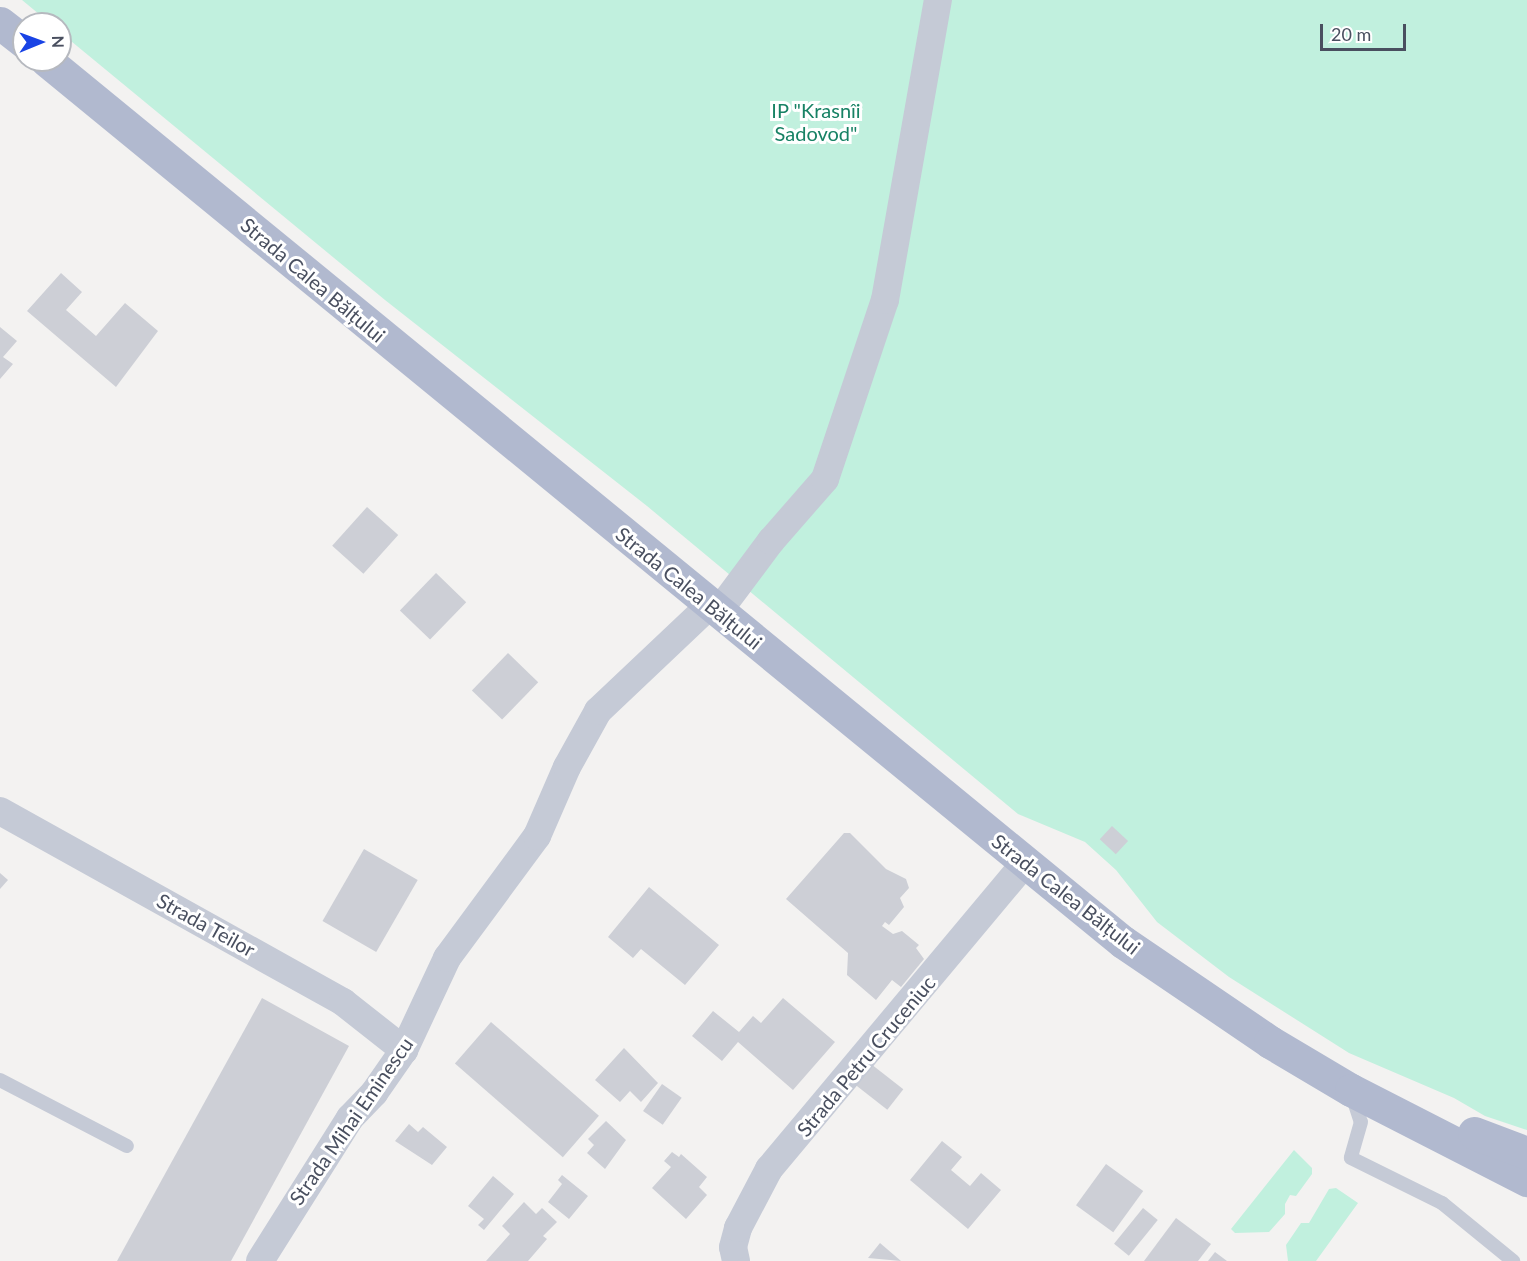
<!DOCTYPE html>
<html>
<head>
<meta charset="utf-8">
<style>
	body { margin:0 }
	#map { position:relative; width:1527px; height:1261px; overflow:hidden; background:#f3f2f1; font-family:Lato,sans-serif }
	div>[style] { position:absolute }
	.green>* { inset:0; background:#c1f0de }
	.building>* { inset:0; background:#cdcfd6; transform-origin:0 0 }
	.service>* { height:14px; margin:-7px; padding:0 7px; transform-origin:7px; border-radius:7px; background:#c5cad6 }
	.minor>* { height:28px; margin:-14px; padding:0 14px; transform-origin:14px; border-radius:14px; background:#c5cad6 }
	.primary>* { height:33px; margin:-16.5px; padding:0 16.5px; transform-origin:16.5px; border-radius:16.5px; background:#b1b9cf }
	span { translate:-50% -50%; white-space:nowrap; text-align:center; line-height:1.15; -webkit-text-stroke:6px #fff; paint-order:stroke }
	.park-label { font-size:20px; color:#188265 }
	.street-label { font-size:20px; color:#494f5f }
	.north { position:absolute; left:12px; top:12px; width:60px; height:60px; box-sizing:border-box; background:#fff; border:2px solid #b6b9bf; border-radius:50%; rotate:89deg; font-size:16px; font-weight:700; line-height:24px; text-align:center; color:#494f5f }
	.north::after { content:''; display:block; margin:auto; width:21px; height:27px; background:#1943e5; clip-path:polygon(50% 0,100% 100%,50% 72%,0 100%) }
	.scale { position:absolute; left:1320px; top:24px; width:86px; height:27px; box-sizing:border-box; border:3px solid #494f5f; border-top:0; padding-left:8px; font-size:18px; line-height:21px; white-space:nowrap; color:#494f5f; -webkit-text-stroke:4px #fff; paint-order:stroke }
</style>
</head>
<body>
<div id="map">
	<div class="green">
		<div style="clip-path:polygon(22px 0,1527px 0,1527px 1130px,1485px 1116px,1454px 1098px,1349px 1053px,1229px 977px,1157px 922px,1116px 870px,1085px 842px,1018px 814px,647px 506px,385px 300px,60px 32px,60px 24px,51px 24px)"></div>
		<div style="clip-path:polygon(1294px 1150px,1312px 1168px,1312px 1174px,1296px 1196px,1290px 1195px,1285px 1204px,1285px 1214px,1269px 1232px,1235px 1233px,1231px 1229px)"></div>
		<div style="clip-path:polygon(1336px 1188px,1358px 1203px,1316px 1261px,1288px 1261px,1286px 1245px,1301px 1223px,1309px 1223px,1329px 1189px)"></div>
	</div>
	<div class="building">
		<div style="clip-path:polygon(61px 273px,82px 292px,66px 310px,96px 336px,125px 303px,158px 331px,116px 387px,27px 311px)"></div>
		<div style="clip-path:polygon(0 327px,17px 341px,3px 357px,13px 364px,0 379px)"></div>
		<div style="left:367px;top:507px;width:42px;height:52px;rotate:42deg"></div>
		<div style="left:436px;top:573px;width:42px;height:52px;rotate:44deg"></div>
		<div style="left:508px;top:653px;width:42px;height:52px;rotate:44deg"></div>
		<div style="left:1112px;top:826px;width:22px;height:18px;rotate:43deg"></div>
		<div style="clip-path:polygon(844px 833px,850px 833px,886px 869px,906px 879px,909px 888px,900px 898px,904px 907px,889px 925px,885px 922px,882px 926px,893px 934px,902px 931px,919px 945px,916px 948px,924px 959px,901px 987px,892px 980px,876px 1000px,847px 975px,848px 953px,786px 899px)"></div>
		<div style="left:364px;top:849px;width:62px;height:83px;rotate:30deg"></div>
		<div style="clip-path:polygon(0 873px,8px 880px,0 889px)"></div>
		<div style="clip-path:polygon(649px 887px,719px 945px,685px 985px,641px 949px,633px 958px,608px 937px)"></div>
		<div style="clip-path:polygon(262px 998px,349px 1046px,231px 1261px,117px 1261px)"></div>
		<div style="clip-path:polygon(783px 998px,835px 1042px,793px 1090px,738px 1042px,722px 1061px,692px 1036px,713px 1011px,739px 1032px,753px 1016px,761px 1023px)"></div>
		<div style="left:491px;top:1022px;width:143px;height:55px;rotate:41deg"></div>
		<div style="clip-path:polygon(624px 1048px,658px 1083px,641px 1102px,630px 1091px,620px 1102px,595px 1080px)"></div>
		<div style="left:871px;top:1064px;width:41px;height:26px;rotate:38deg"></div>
		<div style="left:662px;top:1084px;width:24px;height:33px;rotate:35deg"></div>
		<div style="clip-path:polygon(606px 1121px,626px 1140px,605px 1169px,587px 1153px,594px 1145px,588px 1139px)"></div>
		<div style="clip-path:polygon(409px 1124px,418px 1132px,423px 1127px,447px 1147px,432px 1165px,395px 1141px)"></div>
		<div style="clip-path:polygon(942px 1141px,962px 1157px,951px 1170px,970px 1186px,981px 1173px,1001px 1190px,968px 1229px,910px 1180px)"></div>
		<div style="clip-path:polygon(672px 1152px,679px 1157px,681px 1154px,707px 1177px,699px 1187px,707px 1195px,686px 1219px,652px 1188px,671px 1167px,664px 1161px)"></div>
		<div style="left:1106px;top:1164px;width:46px;height:51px;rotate:36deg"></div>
		<div style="clip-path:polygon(562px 1175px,588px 1196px,569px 1219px,548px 1202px,562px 1184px,558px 1180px)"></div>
		<div style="clip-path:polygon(493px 1176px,514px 1194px,484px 1230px,478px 1225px,484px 1219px,468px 1206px)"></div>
		<div style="clip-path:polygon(524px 1202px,536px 1214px,542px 1208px,557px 1222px,543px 1236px,547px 1239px,528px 1261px,486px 1261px,510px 1234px,502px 1226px)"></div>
		<div style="left:1143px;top:1208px;width:19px;height:46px;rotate:39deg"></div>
		<div style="clip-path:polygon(1176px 1218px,1211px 1244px,1198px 1261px,1144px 1261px)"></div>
		<div style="clip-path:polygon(880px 1243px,901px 1261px,868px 1258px)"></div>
		<div style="clip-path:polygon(1215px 1252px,1227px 1261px,1208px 1261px)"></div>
	</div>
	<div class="service">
		<div style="left:0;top:1080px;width:143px;rotate:27.5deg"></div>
		<div style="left:1352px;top:1095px;width:28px;rotate:72deg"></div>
		<div style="left:1361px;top:1122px;width:37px;rotate:106deg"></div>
		<div style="left:1351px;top:1158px;width:102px;rotate:26.3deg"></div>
		<div style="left:1442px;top:1203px;width:92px;rotate:39.2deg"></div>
	</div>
	<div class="minor">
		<div style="left:718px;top:612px;width:89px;rotate:-53.3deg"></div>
		<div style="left:771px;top:541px;width:82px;rotate:-48.9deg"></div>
		<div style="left:825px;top:479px;width:189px;rotate:-71.5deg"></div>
		<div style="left:885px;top:300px;width:305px;rotate:-80deg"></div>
		<div style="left:0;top:811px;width:393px;rotate:29.1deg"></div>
		<div style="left:343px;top:1002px;width:78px;rotate:38.2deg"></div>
		<div style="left:260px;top:1261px;width:169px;rotate:-57.8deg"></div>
		<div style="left:350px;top:1118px;width:35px;rotate:-46deg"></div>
		<div style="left:374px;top:1093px;width:52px;rotate:-55.1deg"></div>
		<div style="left:404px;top:1050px;width:102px;rotate:-64.9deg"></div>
		<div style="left:447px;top:958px;width:152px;rotate:-53.6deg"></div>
		<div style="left:537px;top:836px;width:75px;rotate:-66.5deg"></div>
		<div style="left:567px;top:767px;width:64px;rotate:-61deg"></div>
		<div style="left:598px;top:711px;width:154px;rotate:-43.4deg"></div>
		<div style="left:736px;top:1261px;width:14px;rotate:-102deg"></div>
		<div style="left:733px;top:1247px;width:20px;rotate:-75deg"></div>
		<div style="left:738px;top:1228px;width:67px;rotate:-62.3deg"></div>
		<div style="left:769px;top:1169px;width:399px;rotate:-50.1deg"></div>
	</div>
	<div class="primary">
		<div style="left:0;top:23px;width:31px;rotate:38deg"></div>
		<div style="left:46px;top:60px;width:1392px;rotate:39.32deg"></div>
		<div style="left:1123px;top:942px;width:178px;rotate:34.2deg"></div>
		<div style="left:1270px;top:1042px;width:94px;rotate:30.7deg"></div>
		<div style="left:1351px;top:1090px;width:198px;rotate:27.1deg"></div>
		<div style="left:1474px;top:1133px;width:57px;rotate:20.7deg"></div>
	</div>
	<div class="park-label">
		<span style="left:816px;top:122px">IP "Krasnîi<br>Sadovod"</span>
	</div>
	<div class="street-label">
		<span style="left:313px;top:280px;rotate:40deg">Strada Calea Bălțului</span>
		<span style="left:689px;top:588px;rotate:39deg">Strada Calea Bălțului</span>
		<span style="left:1066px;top:894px;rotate:38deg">Strada Calea Bălțului</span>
		<span style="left:206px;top:925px;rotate:29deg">Strada Teilor</span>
		<span style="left:866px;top:1056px;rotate:-50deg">Strada Petru Cruceniuc</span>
		<span style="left:351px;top:1121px;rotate:-55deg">Strada Mihai Eminescu</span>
	</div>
	<div class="north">N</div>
	<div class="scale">20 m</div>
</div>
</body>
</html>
